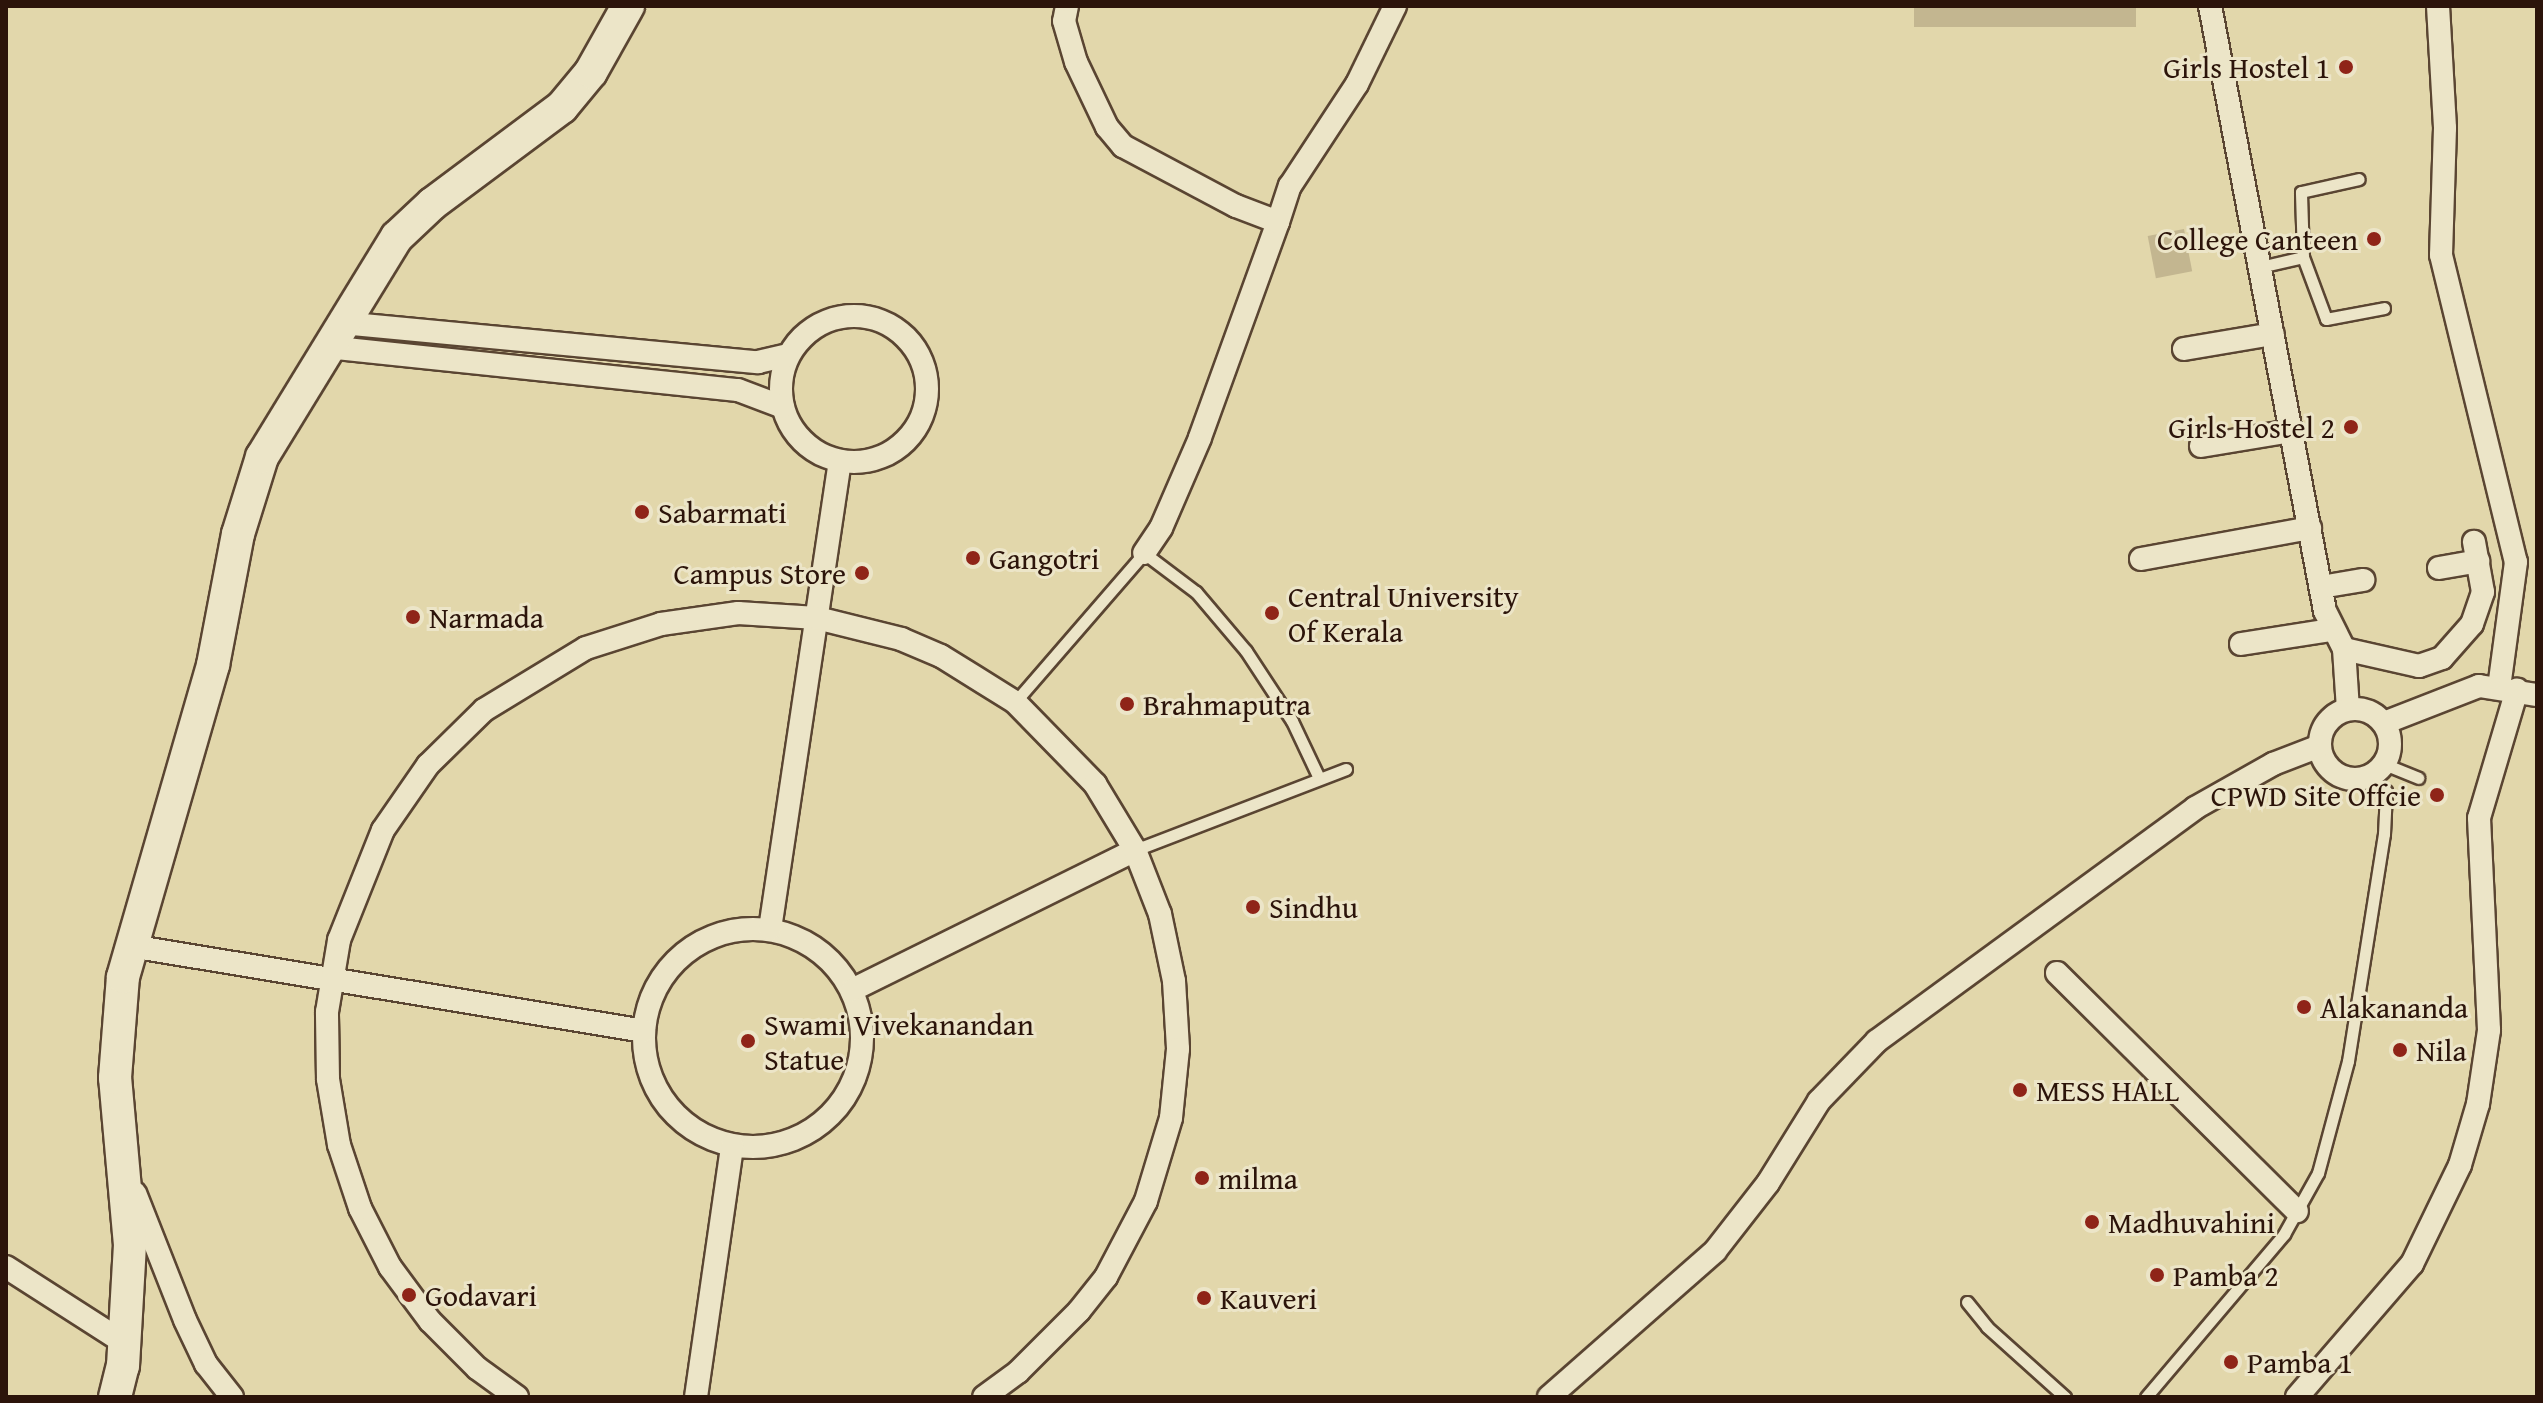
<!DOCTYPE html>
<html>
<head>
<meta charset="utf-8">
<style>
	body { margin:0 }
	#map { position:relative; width:2543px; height:1403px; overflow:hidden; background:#e2d7ab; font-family:"Gentium Book Plus",serif }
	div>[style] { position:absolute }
	.green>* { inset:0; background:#c3b690; transform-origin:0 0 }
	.roads { filter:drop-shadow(2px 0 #5a4532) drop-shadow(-2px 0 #5a4532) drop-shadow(0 2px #5a4532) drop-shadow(0 -2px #5a4532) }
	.lane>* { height:11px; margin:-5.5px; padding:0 5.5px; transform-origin:5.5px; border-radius:5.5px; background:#ece5c8 }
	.street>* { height:22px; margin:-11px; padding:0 11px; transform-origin:11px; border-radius:11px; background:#ece5c8 }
	.street>.ring { margin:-11px; padding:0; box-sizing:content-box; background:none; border:22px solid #ece5c8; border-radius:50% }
	.secondary>* { height:32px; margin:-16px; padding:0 16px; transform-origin:16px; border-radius:16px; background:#ece5c8 }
	.dots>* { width:22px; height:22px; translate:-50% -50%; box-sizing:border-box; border:4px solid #ece5c8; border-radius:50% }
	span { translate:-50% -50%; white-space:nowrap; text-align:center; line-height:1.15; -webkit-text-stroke:6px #ece5c8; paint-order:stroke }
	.poi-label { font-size:30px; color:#2c140a }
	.right { translate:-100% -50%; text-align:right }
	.left { translate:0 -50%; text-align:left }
	.frame { position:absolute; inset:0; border:8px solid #2c140a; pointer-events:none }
</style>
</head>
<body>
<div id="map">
	<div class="green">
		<div style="left:1914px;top:6px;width:222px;height:21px"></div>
		<div style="left:2184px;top:229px;width:43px;height:37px;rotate:79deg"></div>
	</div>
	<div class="roads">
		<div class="lane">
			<div style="left:2303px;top:257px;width:66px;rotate:69.6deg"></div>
			<div style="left:2326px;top:319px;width:59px;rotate:-10.7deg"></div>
			<div style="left:2260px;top:267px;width:44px;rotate:-13.1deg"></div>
			<div style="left:2303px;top:257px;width:65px;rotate:-91.8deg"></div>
			<div style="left:2301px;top:192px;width:59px;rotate:-12.6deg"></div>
			<div style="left:1015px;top:702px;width:197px;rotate:-49.1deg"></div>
			<div style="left:1144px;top:553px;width:65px;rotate:36.9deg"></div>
			<div style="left:1196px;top:592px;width:77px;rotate:49.7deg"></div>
			<div style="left:1246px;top:651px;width:84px;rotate:56.7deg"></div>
			<div style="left:1292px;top:721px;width:63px;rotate:64.7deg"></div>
			<div style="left:2384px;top:764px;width:37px;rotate:22deg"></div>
			<div style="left:1135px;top:850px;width:226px;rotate:-21deg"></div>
			<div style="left:1967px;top:1302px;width:32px;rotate:51deg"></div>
			<div style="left:1987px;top:1327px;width:105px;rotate:41.9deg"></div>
			<div style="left:2146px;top:1397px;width:214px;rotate:-49.7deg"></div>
			<div style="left:2284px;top:1234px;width:70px;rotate:-60.9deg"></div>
			<div style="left:2318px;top:1173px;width:116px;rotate:-75deg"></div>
			<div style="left:2348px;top:1061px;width:230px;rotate:-81deg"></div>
			<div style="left:2384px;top:834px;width:43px;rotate:-87.3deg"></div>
			<div style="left:2386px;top:791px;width:24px;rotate:-144deg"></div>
		</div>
		<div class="street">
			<div style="left:1067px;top:6px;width:15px;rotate:101deg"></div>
			<div style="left:1064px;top:21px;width:43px;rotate:73.7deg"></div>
			<div style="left:1076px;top:62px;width:72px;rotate:64.5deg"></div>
			<div style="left:1107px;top:127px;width:25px;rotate:50deg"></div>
			<div style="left:1123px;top:146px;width:128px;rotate:28deg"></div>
			<div style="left:1236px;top:206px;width:45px;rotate:20.9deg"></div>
			<div style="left:1278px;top:222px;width:230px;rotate:109.9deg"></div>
			<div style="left:1200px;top:438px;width:98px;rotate:113.4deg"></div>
			<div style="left:1161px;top:528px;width:30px;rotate:124deg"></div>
			<div style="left:2210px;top:6px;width:616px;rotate:79.24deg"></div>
			<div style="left:2325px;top:611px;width:42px;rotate:63.4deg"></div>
			<div style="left:2344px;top:649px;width:60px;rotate:86.2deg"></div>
			<div style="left:2438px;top:6px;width:122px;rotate:86.7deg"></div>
			<div style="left:2445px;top:128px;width:127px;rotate:91.8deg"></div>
			<div style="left:2441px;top:255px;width:316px;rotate:76.3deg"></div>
			<div style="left:2516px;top:562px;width:126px;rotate:97.7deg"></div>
			<div style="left:1278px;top:222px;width:38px;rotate:-72deg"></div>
			<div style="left:1290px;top:186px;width:122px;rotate:-56.7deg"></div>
			<div style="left:1357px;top:84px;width:87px;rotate:-64deg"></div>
			<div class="ring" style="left:781px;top:316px;width:124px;height:124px"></div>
			<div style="left:342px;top:323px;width:418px;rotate:5.4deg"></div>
			<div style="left:758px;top:362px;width:31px;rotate:-13deg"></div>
			<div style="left:327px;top:347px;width:413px;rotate:6deg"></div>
			<div style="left:738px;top:390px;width:48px;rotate:20.7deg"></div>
			<div style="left:2184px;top:349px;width:90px;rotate:-9.6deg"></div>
			<div style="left:2201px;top:446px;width:92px;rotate:-9.4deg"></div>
			<div style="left:2141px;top:559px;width:172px;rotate:-10.4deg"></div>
			<div style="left:2439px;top:568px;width:40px;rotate:-10deg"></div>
			<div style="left:2321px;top:587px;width:43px;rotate:-9.5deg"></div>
			<div style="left:2241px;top:644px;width:90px;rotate:-8.9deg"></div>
			<div style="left:2344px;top:649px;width:77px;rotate:12.8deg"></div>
			<div style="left:2419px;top:666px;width:24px;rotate:-19deg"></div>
			<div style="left:2442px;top:658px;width:45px;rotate:-48.6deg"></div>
			<div style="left:2472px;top:624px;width:34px;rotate:-71deg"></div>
			<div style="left:2483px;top:592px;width:51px;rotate:-100.2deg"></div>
			<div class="ring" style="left:2320px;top:709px;width:48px;height:48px"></div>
			<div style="left:2384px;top:723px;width:102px;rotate:-21.3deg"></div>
			<div style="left:2479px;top:686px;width:59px;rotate:8.8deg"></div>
			<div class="ring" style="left:644px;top:929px;width:196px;height:196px"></div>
			<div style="left:770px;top:929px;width:473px;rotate:-81.5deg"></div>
			<div style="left:131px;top:946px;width:520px;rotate:9.41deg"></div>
			<div style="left:2057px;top:973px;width:338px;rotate:44.8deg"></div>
			<div style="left:852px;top:990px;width:316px;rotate:-26.3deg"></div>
			<div style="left:135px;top:1193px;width:136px;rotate:68.5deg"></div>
			<div style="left:185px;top:1320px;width:49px;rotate:64.5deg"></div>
			<div style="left:206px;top:1364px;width:42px;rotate:51.8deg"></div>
			<div style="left:6px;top:1267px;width:139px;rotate:32.7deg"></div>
			<div style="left:517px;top:1397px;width:49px;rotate:-144.1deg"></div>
			<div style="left:477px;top:1368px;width:66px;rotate:-135deg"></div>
			<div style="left:430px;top:1321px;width:67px;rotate:-126.5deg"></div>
			<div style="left:390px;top:1267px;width:66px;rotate:-117deg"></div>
			<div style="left:360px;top:1208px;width:66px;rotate:-108.4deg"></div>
			<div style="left:339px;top:1145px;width:67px;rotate:-99.5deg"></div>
			<div style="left:328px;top:1079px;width:67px;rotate:-90.9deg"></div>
			<div style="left:327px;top:1012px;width:73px;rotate:-80.5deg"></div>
			<div style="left:339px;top:940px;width:118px;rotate:-68.2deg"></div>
			<div style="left:383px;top:830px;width:79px;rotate:-55.3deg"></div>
			<div style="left:428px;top:765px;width:78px;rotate:-44.5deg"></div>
			<div style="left:484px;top:710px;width:119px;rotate:-31.3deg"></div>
			<div style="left:586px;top:648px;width:79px;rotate:-17.7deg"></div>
			<div style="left:661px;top:624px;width:78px;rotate:-8.1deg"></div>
			<div style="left:738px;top:613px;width:79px;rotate:3.6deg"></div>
			<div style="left:817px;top:618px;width:87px;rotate:14deg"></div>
			<div style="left:901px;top:639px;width:43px;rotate:23deg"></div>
			<div style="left:941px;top:656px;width:87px;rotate:31.9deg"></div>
			<div style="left:1015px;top:702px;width:115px;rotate:45.7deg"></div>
			<div style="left:1095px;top:784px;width:77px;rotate:58.8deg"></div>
			<div style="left:1135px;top:850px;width:69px;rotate:68.7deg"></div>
			<div style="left:1160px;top:914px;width:68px;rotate:78.2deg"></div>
			<div style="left:1174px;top:981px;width:68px;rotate:86.6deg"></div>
			<div style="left:1178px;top:1049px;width:69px;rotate:95.8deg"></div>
			<div style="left:1171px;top:1118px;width:87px;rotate:106.8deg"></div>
			<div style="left:1146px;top:1201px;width:86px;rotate:117.8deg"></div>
			<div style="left:1106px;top:1277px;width:43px;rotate:128.5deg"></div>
			<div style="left:1079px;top:1311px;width:86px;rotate:135deg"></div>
			<div style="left:1018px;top:1372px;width:42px;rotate:143.7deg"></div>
			<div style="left:696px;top:1397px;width:254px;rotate:-81.8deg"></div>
			<div style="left:1549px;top:1397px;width:221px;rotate:-41.3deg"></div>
			<div style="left:1715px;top:1251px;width:86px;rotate:-52.1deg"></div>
			<div style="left:1768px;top:1183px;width:97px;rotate:-58.1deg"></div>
			<div style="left:1819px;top:1101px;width:83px;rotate:-46deg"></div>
			<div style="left:1877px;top:1041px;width:394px;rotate:-36.2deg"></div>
			<div style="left:2195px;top:808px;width:90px;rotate:-29.4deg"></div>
			<div style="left:2273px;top:764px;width:50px;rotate:-21deg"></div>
			<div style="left:2297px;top:1397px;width:176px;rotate:-49.2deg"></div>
			<div style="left:2412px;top:1264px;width:110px;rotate:-64.1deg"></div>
			<div style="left:2460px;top:1165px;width:64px;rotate:-73.6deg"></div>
			<div style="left:2478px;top:1104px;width:75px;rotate:-81.5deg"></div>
			<div style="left:2489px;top:1030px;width:212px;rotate:-92.7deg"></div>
			<div style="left:2479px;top:818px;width:134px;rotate:-73.5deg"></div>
		</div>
		<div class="secondary">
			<div style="left:115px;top:1397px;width:32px;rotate:-76deg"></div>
			<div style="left:123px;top:1366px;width:121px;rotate:-86.7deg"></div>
			<div style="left:130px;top:1245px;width:168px;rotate:-95.1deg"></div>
			<div style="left:115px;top:1078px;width:101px;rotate:-85.5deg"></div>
			<div style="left:123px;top:977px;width:325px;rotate:-73.9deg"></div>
			<div style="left:213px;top:665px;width:133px;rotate:-79.2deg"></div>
			<div style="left:238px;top:534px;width:81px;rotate:-72.7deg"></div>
			<div style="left:262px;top:457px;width:258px;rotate:-58.5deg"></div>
			<div style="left:397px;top:237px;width:48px;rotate:-43.3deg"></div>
			<div style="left:432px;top:204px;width:162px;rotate:-36.7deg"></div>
			<div style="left:562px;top:107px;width:45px;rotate:-50.4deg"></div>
			<div style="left:591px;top:72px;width:76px;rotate:-60.7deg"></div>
		</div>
	</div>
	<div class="dots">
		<div style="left:2346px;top:67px;background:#8f2418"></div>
		<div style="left:2374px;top:239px;background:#8f2418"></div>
		<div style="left:2351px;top:427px;background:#8f2418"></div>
		<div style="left:642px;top:512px;background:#8f2418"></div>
		<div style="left:973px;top:558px;background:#8f2418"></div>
		<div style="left:862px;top:573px;background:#8f2418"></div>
		<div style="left:1272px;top:613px;background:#8f2418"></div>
		<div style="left:413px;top:617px;background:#8f2418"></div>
		<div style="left:1127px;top:704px;background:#8f2418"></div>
		<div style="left:2437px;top:795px;background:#8f2418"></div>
		<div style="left:1253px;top:907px;background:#8f2418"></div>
		<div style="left:2304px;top:1007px;background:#8f2418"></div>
		<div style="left:748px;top:1041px;background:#8f2418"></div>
		<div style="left:2400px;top:1050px;background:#8f2418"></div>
		<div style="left:2020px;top:1090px;background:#8f2418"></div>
		<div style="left:1202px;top:1178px;background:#8f2418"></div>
		<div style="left:2092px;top:1222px;background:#8f2418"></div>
		<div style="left:2157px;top:1275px;background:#8f2418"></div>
		<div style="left:409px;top:1295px;background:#8f2418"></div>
		<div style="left:1204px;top:1298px;background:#8f2418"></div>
		<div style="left:2231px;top:1362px;background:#8f2418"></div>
	</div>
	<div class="poi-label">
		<span class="right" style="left:2330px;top:67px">Girls Hostel 1</span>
		<span class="right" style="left:2358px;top:239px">College Canteen</span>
		<span class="right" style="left:2335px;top:427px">Girls Hostel 2</span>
		<span class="left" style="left:658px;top:512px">Sabarmati</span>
		<span class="left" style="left:989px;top:558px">Gangotri</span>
		<span class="right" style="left:846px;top:573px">Campus Store</span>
		<span class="left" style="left:1288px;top:613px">Central University<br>Of Kerala</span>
		<span class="left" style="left:429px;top:617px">Narmada</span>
		<span class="left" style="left:1143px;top:704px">Brahmaputra</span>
		<span class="right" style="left:2421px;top:795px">CPWD Site Offcie</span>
		<span class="left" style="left:1269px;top:907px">Sindhu</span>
		<span class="left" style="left:2320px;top:1007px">Alakananda</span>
		<span class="left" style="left:764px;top:1041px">Swami Vivekanandan<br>Statue</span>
		<span class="left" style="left:2416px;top:1050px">Nila</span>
		<span class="left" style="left:2036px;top:1090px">MESS HALL</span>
		<span class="left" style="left:1218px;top:1178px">milma</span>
		<span class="left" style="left:2108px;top:1222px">Madhuvahini</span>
		<span class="left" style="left:2173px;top:1275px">Pamba 2</span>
		<span class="left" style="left:425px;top:1295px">Godavari</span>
		<span class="left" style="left:1220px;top:1298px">Kauveri</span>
		<span class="left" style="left:2247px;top:1362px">Pamba 1</span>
	</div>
	<div class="frame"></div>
</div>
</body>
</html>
